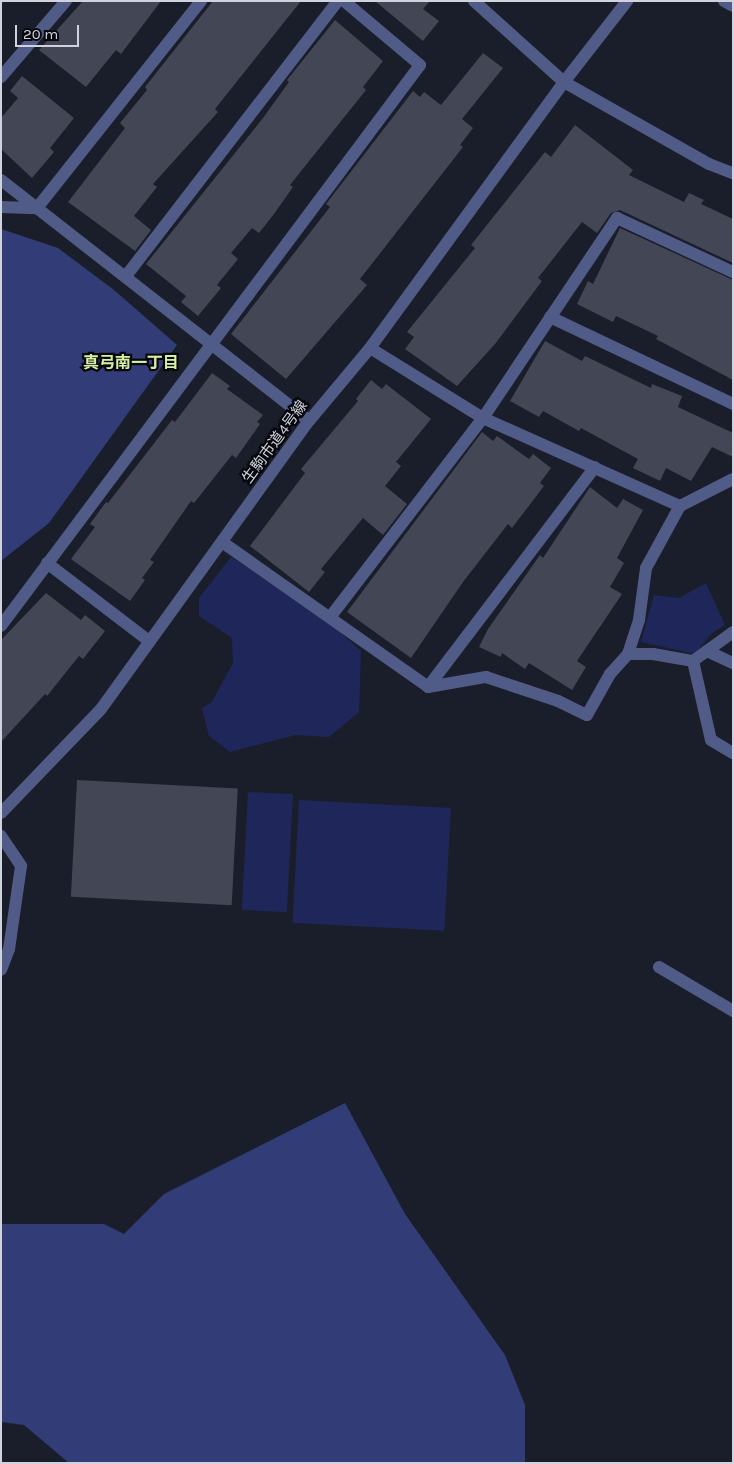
<!DOCTYPE html>
<html>
<head>
<meta charset="utf-8">
<style>
	body { margin:0 }
	#map { position:relative; width:734px; height:1464px; overflow:hidden; background:#1a1e2b; font-family:Karla,"Noto Sans JP",sans-serif }
	div>[style] { position:absolute }
	.green>* { inset:0; background:#1f275a; transform-origin:0 0 }
	.forest>* { inset:0; background:#323d78 }
	.building>* { inset:0; background:#424655; transform-origin:0 0 }
	.minor>* { height:12px; margin:-6px; padding:0 6px; transform-origin:6px; border-radius:6px; background:#515b87 }
	.tertiary>* { height:12px; margin:-6px; padding:0 6px; transform-origin:6px; border-radius:6px; background:#515b87 }
	span { translate:-50% -50%; white-space:nowrap; text-align:center; line-height:1.15; -webkit-text-stroke:4.5px #07080e; paint-order:stroke }
	.street-label { font-size:15px; color:#d0d3dd }
	.neighbourhood-label { font-size:16px; color:#d8f0a5; font-weight:700 }
	.frame { position:absolute; inset:0; border:2px solid #d0d3dd; pointer-events:none }
	.scale { position:absolute; left:15px; top:25px; width:64px; height:22px; box-sizing:border-box; border:2px solid #d0d3dd; border-top:0; padding-left:6px; font-size:15px; line-height:18px; white-space:nowrap; color:#d0d3dd; -webkit-text-stroke:4px #07080e; paint-order:stroke }
</style>
</head>
<body>
<div id="map">
	<div class="green">
		<div style="clip-path:polygon(231px 557px,325px 619px,361px 651px,359px 712px,329px 737px,296px 735px,230px 752px,209px 736px,202px 708px,212px 702px,233px 663px,232px 638px,199px 616px,199px 598px)"></div>
		<div style="clip-path:polygon(706px 583px,725px 625px,712px 633px,695px 654px,641px 642px,654px 595px,679px 598px)"></div>
		<div style="left:248px;top:792px;width:45px;height:118px;rotate:3deg"></div>
		<div style="left:299px;top:800px;width:152px;height:123px;rotate:3deg"></div>
	</div>
	<div class="forest">
		<div style="clip-path:polygon(1px 229px,58px 248px,114px 290px,177px 345px,49px 523px,1px 561px)"></div>
		<div style="clip-path:polygon(345px 1103px,405px 1214px,505px 1355px,525px 1405px,525px 1463px,69px 1463px,24px 1425px,1px 1422px,1px 1224px,104px 1224px,124px 1234px,164px 1194px)"></div>
	</div>
	<div class="building">
		<div style="clip-path:polygon(83px 1px,161px 1px,121px 54px,116px 50px,86px 87px,39px 50px)"></div>
		<div style="clip-path:polygon(213px 1px,301px 1px,215px 109px,218px 112px,153px 184px,157px 187px,134px 216px,151px 230px,135px 251px,68px 202px,125px 128px,120px 123px,147px 90px,145px 87px)"></div>
		<div style="clip-path:polygon(375px 1px,430px 1px,423px 9px,439px 21px,423px 41px)"></div>
		<div style="clip-path:polygon(335px 20px,383px 61px,363px 87px,366px 90px,290px 185px,293px 187px,274px 214px,259px 233px,252px 228px,231px 253px,238px 259px,217px 285px,221px 288px,198px 316px,181px 302px,186px 296px,146px 264px,263px 118px,289px 82px,287px 80px)"></div>
		<div style="clip-path:polygon(483px 53px,503px 68px,462px 119px,473px 128px,460px 145px,463px 147px,360px 279px,367px 285px,286px 379px,231px 334px,330px 207px,326px 204px,413px 91px,420px 97px,424px 92px,441px 105px)"></div>
		<div style="clip-path:polygon(22px 76px,74px 118px,50px 148px,54px 152px,32px 178px,1px 149px,1px 118px,18px 98px,10px 91px)"></div>
		<div style="clip-path:polygon(575px 125px,633px 170px,629px 175px,684px 202px,689px 193px,704px 200px,701px 204px,733px 219px,733px 263px,620px 210px,611px 213px,597px 233px,582px 222px,538px 278px,542px 281px,495px 344px,457px 386px,405px 349px,414px 337px,407px 332px,475px 248px,471px 245px,545px 152px,551px 157px)"></div>
		<div style="clip-path:polygon(620px 228px,733px 280px,733px 380px,656px 339px,658px 336px,616px 316px,613px 322px,577px 304px,588px 281px,593px 284px)"></div>
		<div style="clip-path:polygon(545px 341px,582px 361px,585px 356px,651px 388px,652px 384px,682px 396px,678px 407px,733px 433px,733px 457px,712px 447px,691px 481px,666px 468px,660px 481px,633px 468px,638px 459px,581px 428px,579px 431px,543px 411px,539px 417px,510px 401px)"></div>
		<div style="clip-path:polygon(212px 373px,230px 386px,227px 389px,263px 415px,257px 422px,260px 424px,236px 458px,232px 455px,194px 503px,191px 501px,150px 560px,154px 562px,142px 578px,145px 580px,130px 601px,71px 559px,95px 527px,90px 524px,106px 502px,108px 503px,172px 420px,175px 422px)"></div>
		<div style="clip-path:polygon(371px 380px,382px 389px,386px 384px,431px 419px,396px 462px,401px 466px,385px 486px,407px 504px,383px 535px,363px 518px,321px 569px,325px 572px,309px 592px,250px 546px,305px 473px,301px 469px,358px 401px,356px 399px)"></div>
		<div style="clip-path:polygon(482px 432px,493px 441px,497px 436px,529px 459px,533px 454px,551px 468px,540px 483px,544px 486px,512px 528px,508px 524px,463px 582px,411px 658px,347px 612px)"></div>
		<div style="clip-path:polygon(590px 487px,617px 508px,623px 499px,643px 510px,617px 558px,624px 563px,610px 587px,622px 594px,577px 661px,586px 667px,572px 690px,529px 663px,525px 669px,502px 653px,501px 657px,479px 647px,488px 629px,540px 555px,543px 558px)"></div>
		<div style="clip-path:polygon(46px 593px,81px 620px,85px 615px,105px 631px,83px 659px,79px 656px,47px 696px,45px 694px,1px 742px,1px 640px)"></div>
		<div style="left:77px;top:780px;width:161px;height:117px;rotate:3deg"></div>
	</div>
	<div class="minor">
		<div style="left:724px;top:1px;width:10px;rotate:29deg"></div>
		<div style="left:1px;top:77px;width:100px;rotate:-49.5deg"></div>
		<div style="left:564px;top:82px;width:103px;rotate:-52.1deg"></div>
		<div style="left:1px;top:180px;width:391px;rotate:38deg"></div>
		<div style="left:1px;top:207px;width:36px;rotate:2deg"></div>
		<div style="left:37px;top:208px;width:264px;rotate:-51.6deg"></div>
		<div style="left:126px;top:276px;width:347px;rotate:-52.4deg"></div>
		<div style="left:550px;top:317px;width:203px;rotate:25.4deg"></div>
		<div style="left:370px;top:348px;width:133px;rotate:31.8deg"></div>
		<div style="left:483px;top:418px;width:216px;rotate:24.1deg"></div>
		<div style="left:680px;top:506px;width:59px;rotate:-27deg"></div>
		<div style="left:222px;top:542px;width:252px;rotate:35.1deg"></div>
		<div style="left:428px;top:687px;width:59px;rotate:-9.8deg"></div>
		<div style="left:486px;top:677px;width:76px;rotate:18.4deg"></div>
		<div style="left:558px;top:701px;width:32px;rotate:26deg"></div>
		<div style="left:587px;top:715px;width:47px;rotate:-60.7deg"></div>
		<div style="left:610px;top:674px;width:27px;rotate:-48deg"></div>
		<div style="left:628px;top:654px;width:36px;rotate:-72deg"></div>
		<div style="left:639px;top:620px;width:52px;rotate:-82.3deg"></div>
		<div style="left:646px;top:568px;width:71px;rotate:-61.3deg"></div>
		<div style="left:47px;top:563px;width:128px;rotate:37.4deg"></div>
		<div style="left:331px;top:616px;width:250px;rotate:-52.5deg"></div>
		<div style="left:483px;top:418px;width:241px;rotate:-56.2deg"></div>
		<div style="left:617px;top:218px;width:128px;rotate:25deg"></div>
		<div style="left:1px;top:626px;width:700px;rotate:-53.24deg"></div>
		<div style="left:420px;top:65px;width:99px;rotate:-139.9deg"></div>
		<div style="left:707px;top:651px;width:29px;rotate:25deg"></div>
		<div style="left:628px;top:654px;width:25px"></div>
		<div style="left:653px;top:654px;width:41px;rotate:9.9deg"></div>
		<div style="left:693px;top:661px;width:49px;rotate:-35.9deg"></div>
		<div style="left:693px;top:661px;width:81px;rotate:77.2deg"></div>
		<div style="left:711px;top:740px;width:26px;rotate:31deg"></div>
		<div style="left:428px;top:687px;width:276px;rotate:-52.8deg"></div>
		<div style="left:1px;top:836px;width:36px;rotate:56deg"></div>
		<div style="left:21px;top:866px;width:84px;rotate:98.2deg"></div>
		<div style="left:9px;top:949px;width:22px;rotate:111deg"></div>
		<div style="left:659px;top:967px;width:86px;rotate:30.7deg"></div>
	</div>
	<div class="tertiary">
		<div style="left:474px;top:1px;width:121px;rotate:42deg"></div>
		<div style="left:564px;top:82px;width:167px;rotate:29.5deg"></div>
		<div style="left:709px;top:164px;width:26px;rotate:21deg"></div>
		<div style="left:1px;top:813px;width:144px;rotate:-46.1deg"></div>
		<div style="left:101px;top:709px;width:355px;rotate:-54.2deg"></div>
		<div style="left:309px;top:421px;width:95px;rotate:-50.1deg"></div>
		<div style="left:370px;top:348px;width:329px;rotate:-53.9deg"></div>
	</div>
	<div class="street-label">
		<span style="left:275px;top:442px;rotate:-54deg">生駒市道4号線</span>
	</div>
	<div class="neighbourhood-label">
		<span style="left:131px;top:363px">真弓南一丁目</span>
	</div>
	<div class="frame"></div>
	<div class="scale">20 m</div>
</div>
</body>
</html>
